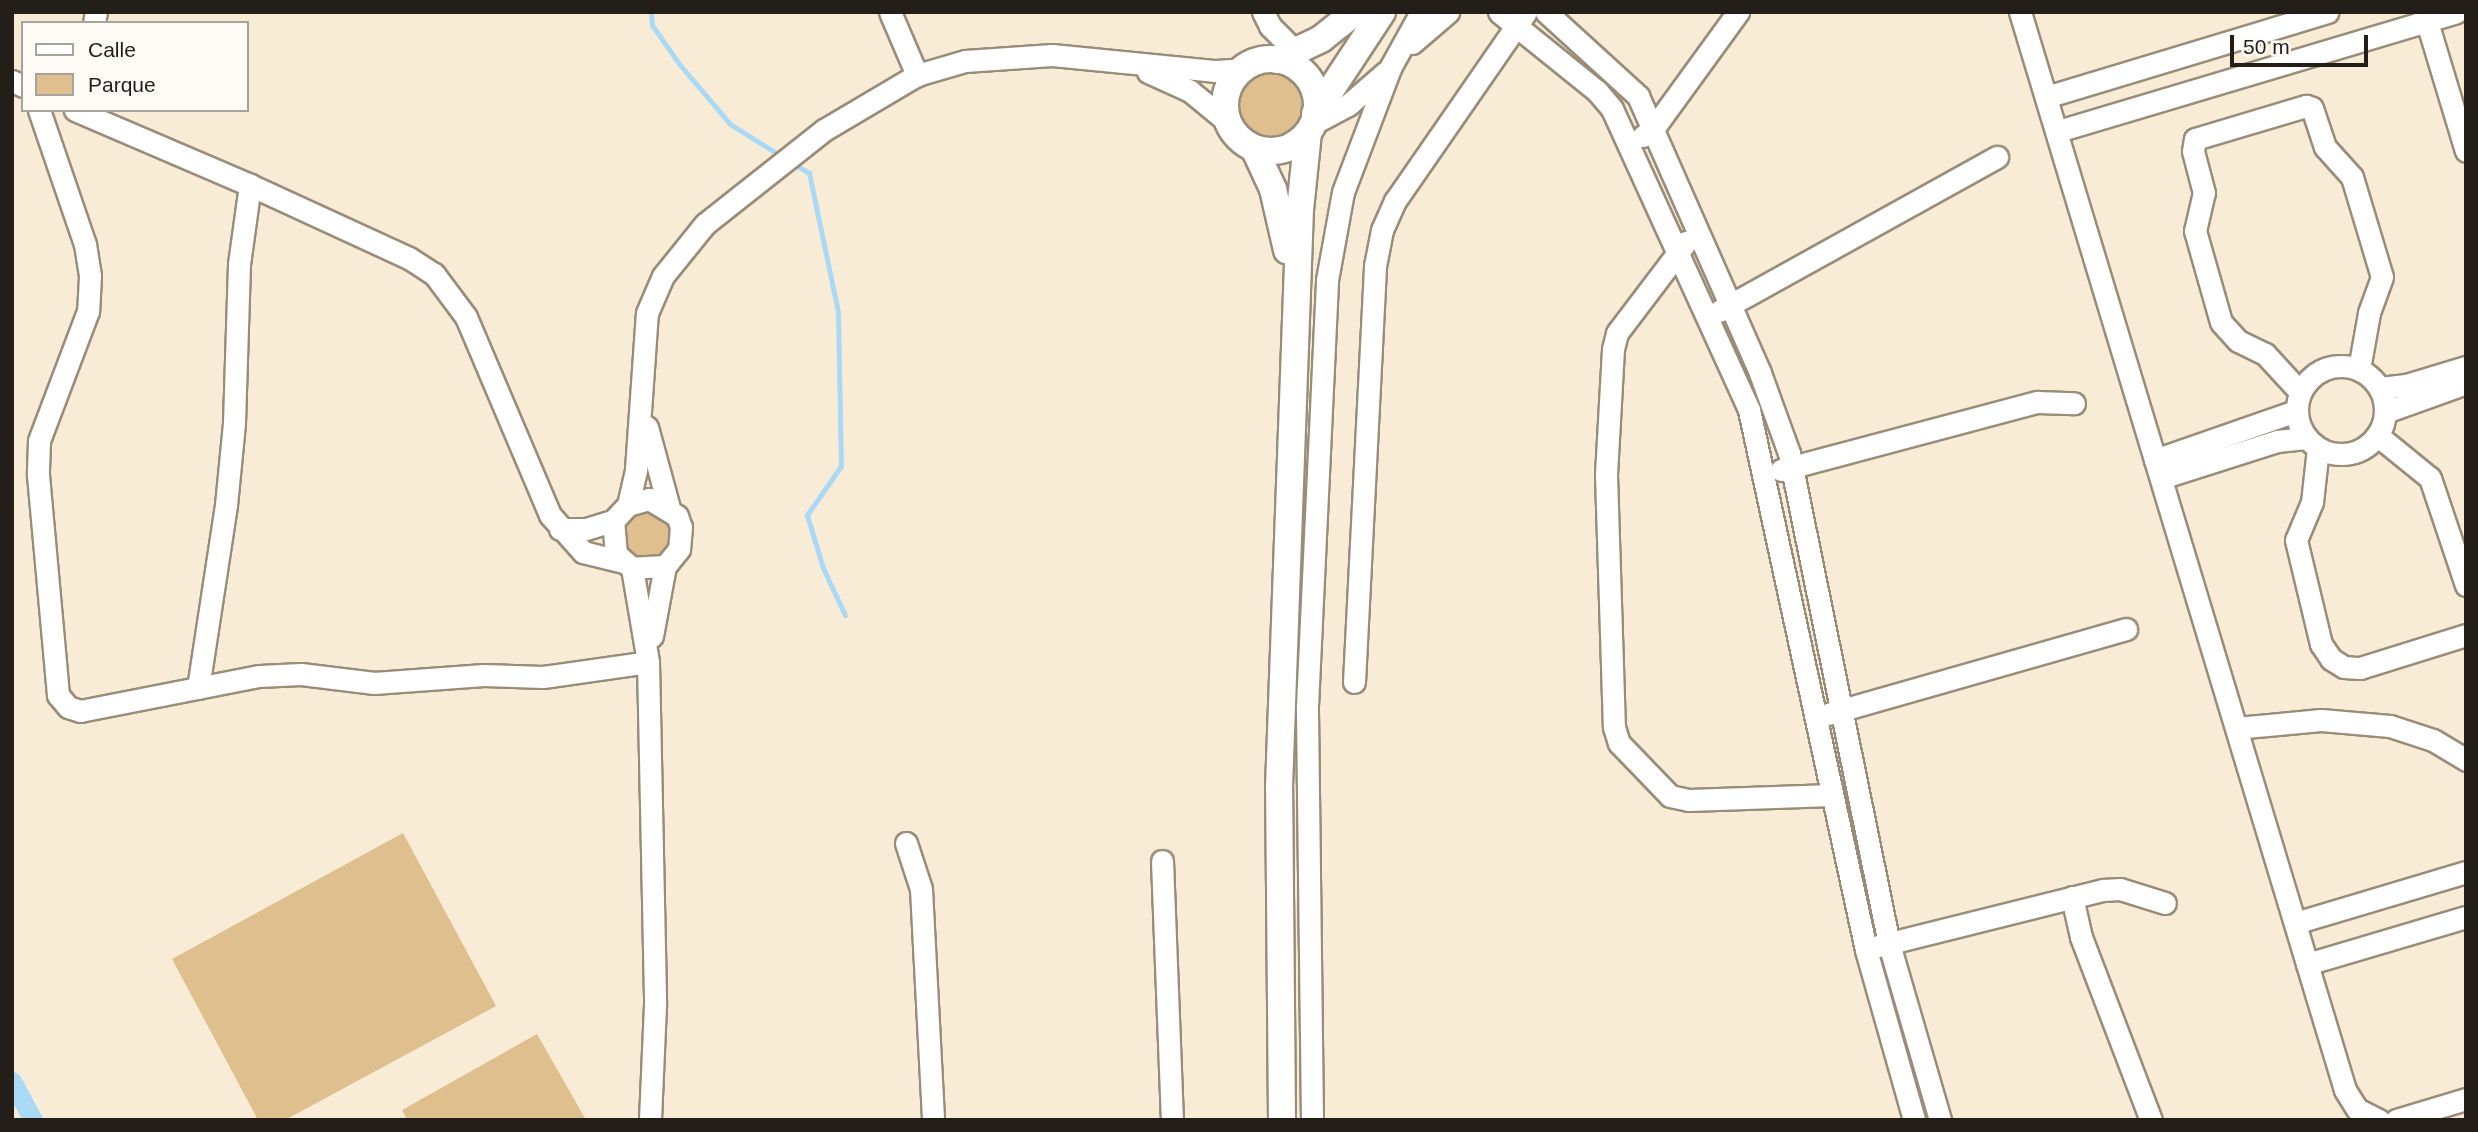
<!DOCTYPE html>
<html>
<head>
<meta charset="utf-8">
<style>
	body { margin:0 }
	#map { position:relative; width:2478px; height:1132px; overflow:hidden; background:#f9ecd7; font-family:Helvetica,sans-serif }
	div>[style] { position:absolute }
	.green>* { inset:0; background:#debf8d }
	.round { border-radius:50% }
	.stream>* { height:5px; margin:-2.5px; padding:0 2.5px; transform-origin:2.5px; border-radius:2.5px; background:#aad9f6 }
	.canal>* { height:19px; margin:-9.5px; padding:0 9.5px; transform-origin:9.5px; border-radius:9.5px; background:#aad9f6 }
	.roads { filter:drop-shadow(2px 0 #998d7a) drop-shadow(-2px 0 #998d7a) drop-shadow(0 2px #998d7a) drop-shadow(0 -2px #998d7a) }
	.minor>* { height:21px; margin:-10.5px; padding:0 10.5px; transform-origin:10.5px; border-radius:10.5px; background:#fff }
	.minor>.ring { margin:-10.5px; padding:0; box-sizing:content-box; background:none; border:21px solid #fff; border-radius:50% }
	.major>* { height:26px; margin:-13px; padding:0 13px; transform-origin:13px; border-radius:13px; background:#fff }
	.major>.ring { margin:-13px; padding:0; box-sizing:content-box; background:none; border:26px solid #fff; border-radius:50% }
	span { translate:-50% -50%; white-space:nowrap; text-align:center; line-height:1.15; -webkit-text-stroke:5px #fefbf7; paint-order:stroke }
	.frame { position:absolute; inset:0; border:14px solid #231e17; pointer-events:none }
	.legend { position:absolute; left:21px; top:21px; width:228px; height:91px; box-sizing:border-box; background:#fefbf7; border:2px solid #a6a39d; margin:0; padding:9px 12px; list-style:none; font-size:21px; color:#231e17 }
	.legend li { display:flex; align-items:center; gap:14px; height:35px }
	.legend b { width:35px; border:2px solid #a6a39d }
	.scale { position:absolute; left:2230px; top:35px; width:138px; height:32px; box-sizing:border-box; border:4px solid #231e17; border-top:0; padding-left:9px; font-size:21px; line-height:24px; white-space:nowrap; color:#231e17; -webkit-text-stroke:5px #fefbf7; paint-order:stroke }
</style>
</head>
<body>
<div id="map">
	<div class="green">
		<div class="round" style="left:1237px;top:72px;width:66px;height:66px"></div>
		<div style="clip-path:polygon(639px 505px,673px 519px,669px 557px,629px 561px,617px 523px)"></div>
		<div style="clip-path:polygon(403px 833px,496px 1006px,285px 1120px,258px 1120px,172px 959px)"></div>
		<div style="clip-path:polygon(537px 1034px,586px 1120px,407px 1120px,402px 1110px)"></div>
	</div>
	<div class="stream">
		<div style="left:651px;top:12px;width:13px;rotate:86deg"></div>
		<div style="left:652px;top:25px;width:49px;rotate:55deg"></div>
		<div style="left:680px;top:65px;width:77px;rotate:49.7deg"></div>
		<div style="left:730px;top:124px;width:60px;rotate:32.1deg"></div>
		<div style="left:792px;top:163px;width:20px;rotate:30deg"></div>
		<div style="left:809px;top:173px;width:142px;rotate:78.2deg"></div>
		<div style="left:838px;top:312px;width:154px;rotate:88.9deg"></div>
		<div style="left:841px;top:466px;width:60px;rotate:124.8deg"></div>
		<div style="left:807px;top:515px;width:55px;rotate:73.2deg"></div>
		<div style="left:823px;top:568px;width:52px;rotate:64.9deg"></div>
	</div>
	<div class="canal">
		<div style="left:12px;top:1081px;width:44px;rotate:61.7deg"></div>
	</div>
	<div class="roads">
		<div class="minor">
			<div style="left:890px;top:12px;width:69px;rotate:66.8deg"></div>
			<div style="left:1263px;top:12px;width:16px;rotate:63deg"></div>
			<div style="left:1270px;top:26px;width:35px;rotate:45deg"></div>
			<div style="left:1499px;top:12px;width:126px;rotate:38.9deg"></div>
			<div style="left:1597px;top:91px;width:23px;rotate:50deg"></div>
			<div style="left:1612px;top:109px;width:331px;rotate:65.5deg"></div>
			<div style="left:1749px;top:410px;width:553px;rotate:77.77deg"></div>
			<div style="left:1866px;top:950px;width:177px;rotate:74.2deg"></div>
			<div style="left:1546px;top:12px;width:125px;rotate:42.4deg"></div>
			<div style="left:1638px;top:96px;width:303px;rotate:66.2deg"></div>
			<div style="left:1760px;top:373px;width:85px;rotate:70.1deg"></div>
			<div style="left:1789px;top:453px;width:501px;rotate:78.49deg"></div>
			<div style="left:1889px;top:944px;width:183px;rotate:73.8deg"></div>
			<div style="left:2020px;top:12px;width:1126px;rotate:73.22deg"></div>
			<div style="left:2345px;top:1090px;width:22px;rotate:58deg"></div>
			<div style="left:2357px;top:1109px;width:25px;rotate:27deg"></div>
			<div style="left:2424px;top:12px;width:145px;rotate:73.2deg"></div>
			<div style="left:94px;top:23px;width:11px;rotate:-80deg"></div>
			<div style="left:1412px;top:43px;width:48px;rotate:-40.7deg"></div>
			<div style="left:1148px;top:72px;width:46px;rotate:24.3deg"></div>
			<div style="left:1190px;top:91px;width:50px;rotate:39.4deg"></div>
			<div style="left:12px;top:81px;width:12px;rotate:24deg"></div>
			<div style="left:2046px;top:97px;width:294px;rotate:-16.8deg"></div>
			<div style="left:39px;top:110px;width:142px;rotate:71.1deg"></div>
			<div style="left:85px;top:244px;width:32px;rotate:81deg"></div>
			<div style="left:90px;top:276px;width:35px;rotate:93deg"></div>
			<div style="left:88px;top:311px;width:139px;rotate:110.7deg"></div>
			<div style="left:39px;top:441px;width:34px;rotate:92deg"></div>
			<div style="left:38px;top:475px;width:221px;rotate:84.8deg"></div>
			<div style="left:58px;top:695px;width:16px;rotate:50deg"></div>
			<div style="left:68px;top:707px;width:13px;rotate:18deg"></div>
			<div style="left:80px;top:711px;width:182px;rotate:-11.1deg"></div>
			<div style="left:259px;top:676px;width:42px;rotate:-2.7deg"></div>
			<div style="left:301px;top:674px;width:74px;rotate:7deg"></div>
			<div style="left:374px;top:683px;width:110px;rotate:-4.2deg"></div>
			<div style="left:484px;top:675px;width:59px;rotate:1.9deg"></div>
			<div style="left:543px;top:677px;width:106px;rotate:-8.1deg"></div>
			<div style="left:75px;top:110px;width:190px;rotate:23.2deg"></div>
			<div style="left:250px;top:185px;width:175px;rotate:24.7deg"></div>
			<div style="left:409px;top:258px;width:30px;rotate:33deg"></div>
			<div style="left:434px;top:274px;width:54px;rotate:53.3deg"></div>
			<div style="left:466px;top:317px;width:215px;rotate:67deg"></div>
			<div style="left:550px;top:515px;width:50px;rotate:48.3deg"></div>
			<div style="left:583px;top:552px;width:41px;rotate:14deg"></div>
			<div style="left:1314px;top:123px;width:38px;rotate:-28deg"></div>
			<div style="left:1348px;top:105px;width:50px;rotate:-41deg"></div>
			<div style="left:2058px;top:131px;width:415px;rotate:-16.6deg"></div>
			<div style="left:1643px;top:136px;width:12px;rotate:-35deg"></div>
			<div style="left:1653px;top:129px;width:145px;rotate:-54deg"></div>
			<div style="left:1686px;top:242px;width:114px;rotate:127.2deg"></div>
			<div style="left:1617px;top:333px;width:16px;rotate:104deg"></div>
			<div style="left:1613px;top:349px;width:126px;rotate:93.2deg"></div>
			<div style="left:1606px;top:475px;width:252px;rotate:88.2deg"></div>
			<div style="left:1614px;top:727px;width:17px;rotate:73deg"></div>
			<div style="left:1619px;top:743px;width:74px;rotate:46.1deg"></div>
			<div style="left:1670px;top:796px;width:19px;rotate:12deg"></div>
			<div style="left:1689px;top:800px;width:143px;rotate:-2deg"></div>
			<div style="left:1719px;top:311px;width:318px;rotate:-29deg"></div>
			<div class="ring" style="left:2297px;top:366px;width:67px;height:67px"></div>
			<div style="left:2380px;top:388px;width:26px;rotate:-7deg"></div>
			<div style="left:2406px;top:385px;width:63px;rotate:-16.7deg"></div>
			<div style="left:2300px;top:392px;width:52px;rotate:-132.6deg"></div>
			<div style="left:2265px;top:354px;width:30px;rotate:-154deg"></div>
			<div style="left:2238px;top:341px;width:25px;rotate:-132deg"></div>
			<div style="left:2221px;top:322px;width:95px;rotate:-105.9deg"></div>
			<div style="left:2195px;top:231px;width:39px;rotate:-77deg"></div>
			<div style="left:2204px;top:193px;width:43px;rotate:-104.7deg"></div>
			<div style="left:2193px;top:151px;width:12px;rotate:-81deg"></div>
			<div style="left:2195px;top:139px;width:116px;rotate:-16.6deg"></div>
			<div style="left:2306px;top:106px;width:6px;rotate:18deg"></div>
			<div style="left:2312px;top:108px;width:41px;rotate:71.6deg"></div>
			<div style="left:2325px;top:147px;width:40px;rotate:48deg"></div>
			<div style="left:2352px;top:177px;width:104px;rotate:73.3deg"></div>
			<div style="left:2382px;top:277px;width:38px;rotate:110deg"></div>
			<div style="left:2369px;top:313px;width:57px;rotate:100.1deg"></div>
			<div style="left:2385px;top:412px;width:86px;rotate:-19.7deg"></div>
			<div style="left:647px;top:427px;width:84px;rotate:74.8deg"></div>
			<div style="left:2377px;top:435px;width:68px;rotate:39.1deg"></div>
			<div style="left:2430px;top:478px;width:113px;rotate:71.4deg"></div>
			<div style="left:2318px;top:448px;width:54px;rotate:96.3deg"></div>
			<div style="left:2312px;top:502px;width:41px;rotate:112.8deg"></div>
			<div style="left:2296px;top:540px;width:107px;rotate:76.5deg"></div>
			<div style="left:2321px;top:644px;width:18px;rotate:56deg"></div>
			<div style="left:2331px;top:659px;width:15px;rotate:32deg"></div>
			<div style="left:2344px;top:667px;width:16px;rotate:4deg"></div>
			<div style="left:2360px;top:668px;width:111px;rotate:-17.3deg"></div>
			<div style="left:2155px;top:460px;width:149px;rotate:-19.2deg"></div>
			<div style="left:1781px;top:470px;width:265px;rotate:-14.9deg"></div>
			<div style="left:2037px;top:402px;width:37px;rotate:2deg"></div>
			<div style="left:2161px;top:478px;width:122px;rotate:-17.7deg"></div>
			<div style="left:2277px;top:441px;width:29px;rotate:-6deg"></div>
			<div style="left:628px;top:505px;width:37px;rotate:-77deg"></div>
			<div style="left:636px;top:469px;width:156px;rotate:-86deg"></div>
			<div style="left:647px;top:313px;width:40px;rotate:-66.6deg"></div>
			<div style="left:663px;top:276px;width:67px;rotate:-51.1deg"></div>
			<div style="left:705px;top:224px;width:152px;rotate:-38.3deg"></div>
			<div style="left:824px;top:130px;width:108px;rotate:-30.6deg"></div>
			<div style="left:917px;top:75px;width:50px;rotate:-16.3deg"></div>
			<div style="left:965px;top:61px;width:87px;rotate:-3.9deg"></div>
			<div style="left:1052px;top:55px;width:165px;rotate:5.6deg"></div>
			<div style="left:1216px;top:71px;width:27px;rotate:-4deg"></div>
			<div style="left:560px;top:529px;width:26px"></div>
			<div style="left:586px;top:529px;width:28px;rotate:-17deg"></div>
			<div style="left:613px;top:521px;width:22px;rotate:-47deg"></div>
			<div style="left:628px;top:505px;width:22px;rotate:-16deg"></div>
			<div style="left:649px;top:499px;width:33px;rotate:31deg"></div>
			<div style="left:677px;top:516px;width:12px;rotate:70deg"></div>
			<div style="left:681px;top:527px;width:22px;rotate:95deg"></div>
			<div style="left:679px;top:549px;width:22px;rotate:129deg"></div>
			<div style="left:665px;top:566px;width:33px;rotate:177deg"></div>
			<div style="left:632px;top:568px;width:21px;rotate:-139deg"></div>
			<div style="left:616px;top:554px;width:33px;rotate:-95deg"></div>
			<div style="left:632px;top:568px;width:95px;rotate:80.3deg"></div>
			<div style="left:648px;top:662px;width:343px;rotate:88.8deg"></div>
			<div style="left:655px;top:1005px;width:115px;rotate:92.5deg"></div>
			<div style="left:652px;top:636px;width:71px;rotate:-79.5deg"></div>
			<div style="left:1354px;top:682px;width:417px;rotate:-87.1deg"></div>
			<div style="left:1375px;top:266px;width:37px;rotate:-79deg"></div>
			<div style="left:1382px;top:230px;width:32px;rotate:-66deg"></div>
			<div style="left:1395px;top:201px;width:230px;rotate:-55.3deg"></div>
			<div style="left:198px;top:688px;width:185px;rotate:-81.3deg"></div>
			<div style="left:226px;top:505px;width:82px;rotate:-84.4deg"></div>
			<div style="left:234px;top:423px;width:159px;rotate:-88.2deg"></div>
			<div style="left:239px;top:264px;width:80px;rotate:-82.1deg"></div>
			<div style="left:1828px;top:714px;width:310px;rotate:-15.9deg"></div>
			<div style="left:2236px;top:728px;width:85px;rotate:-5.4deg"></div>
			<div style="left:2321px;top:720px;width:69px;rotate:5deg"></div>
			<div style="left:2390px;top:726px;width:45px;rotate:18deg"></div>
			<div style="left:2433px;top:740px;width:39px;rotate:31deg"></div>
			<div style="left:906px;top:843px;width:48px;rotate:71.9deg"></div>
			<div style="left:921px;top:889px;width:231px;rotate:87deg"></div>
			<div style="left:1162px;top:861px;width:259px;rotate:87.8deg"></div>
			<div style="left:2072px;top:897px;width:41px;rotate:77.3deg"></div>
			<div style="left:2081px;top:937px;width:196px;rotate:69.1deg"></div>
			<div style="left:2295px;top:923px;width:178px;rotate:-16.6deg"></div>
			<div style="left:1878px;top:946px;width:232px;rotate:-14deg"></div>
			<div style="left:2103px;top:890px;width:17px;rotate:-3deg"></div>
			<div style="left:2120px;top:889px;width:47px;rotate:17.3deg"></div>
			<div style="left:2307px;top:964px;width:166px;rotate:-16.5deg"></div>
			<div style="left:1312px;top:1120px;width:414px;rotate:-90.7deg"></div>
			<div style="left:1307px;top:706px;width:426px;rotate:-87.3deg"></div>
			<div style="left:1327px;top:280px;width:89px;rotate:-79.7deg"></div>
			<div style="left:1343px;top:192px;width:133px;rotate:-69.2deg"></div>
			<div style="left:1390px;top:68px;width:64px;rotate:-61deg"></div>
			<div style="left:2396px;top:1120px;width:73px;rotate:-16.7deg"></div>
		</div>
		<div class="major">
			<div class="ring" style="left:1225px;top:59px;width:66px;height:66px"></div>
			<div style="left:1277px;top:60px;width:49px;rotate:-25.5deg"></div>
			<div style="left:1321px;top:39px;width:43px;rotate:-38.5deg"></div>
			<div style="left:1315px;top:114px;width:122px;rotate:-56.7deg"></div>
			<div style="left:1254px;top:148px;width:45px;rotate:65.1deg"></div>
			<div style="left:1273px;top:189px;width:63px;rotate:77.1deg"></div>
			<div style="left:1282px;top:1120px;width:333px;rotate:-90.5deg"></div>
			<div style="left:1279px;top:787px;width:577px;rotate:-87.92deg"></div>
			<div style="left:1300px;top:210px;width:77px;rotate:-84.1deg"></div>
		</div>
	</div>
	<div class="frame"></div>
	<ul class="legend">
	<li><b style="height:9px;background:#fff"></b>Calle</li>
	<li><b style="height:19px;background:#debf8d"></b>Parque</li>
	</ul>
	<div class="scale">50 m</div>
</div>
</body>
</html>
